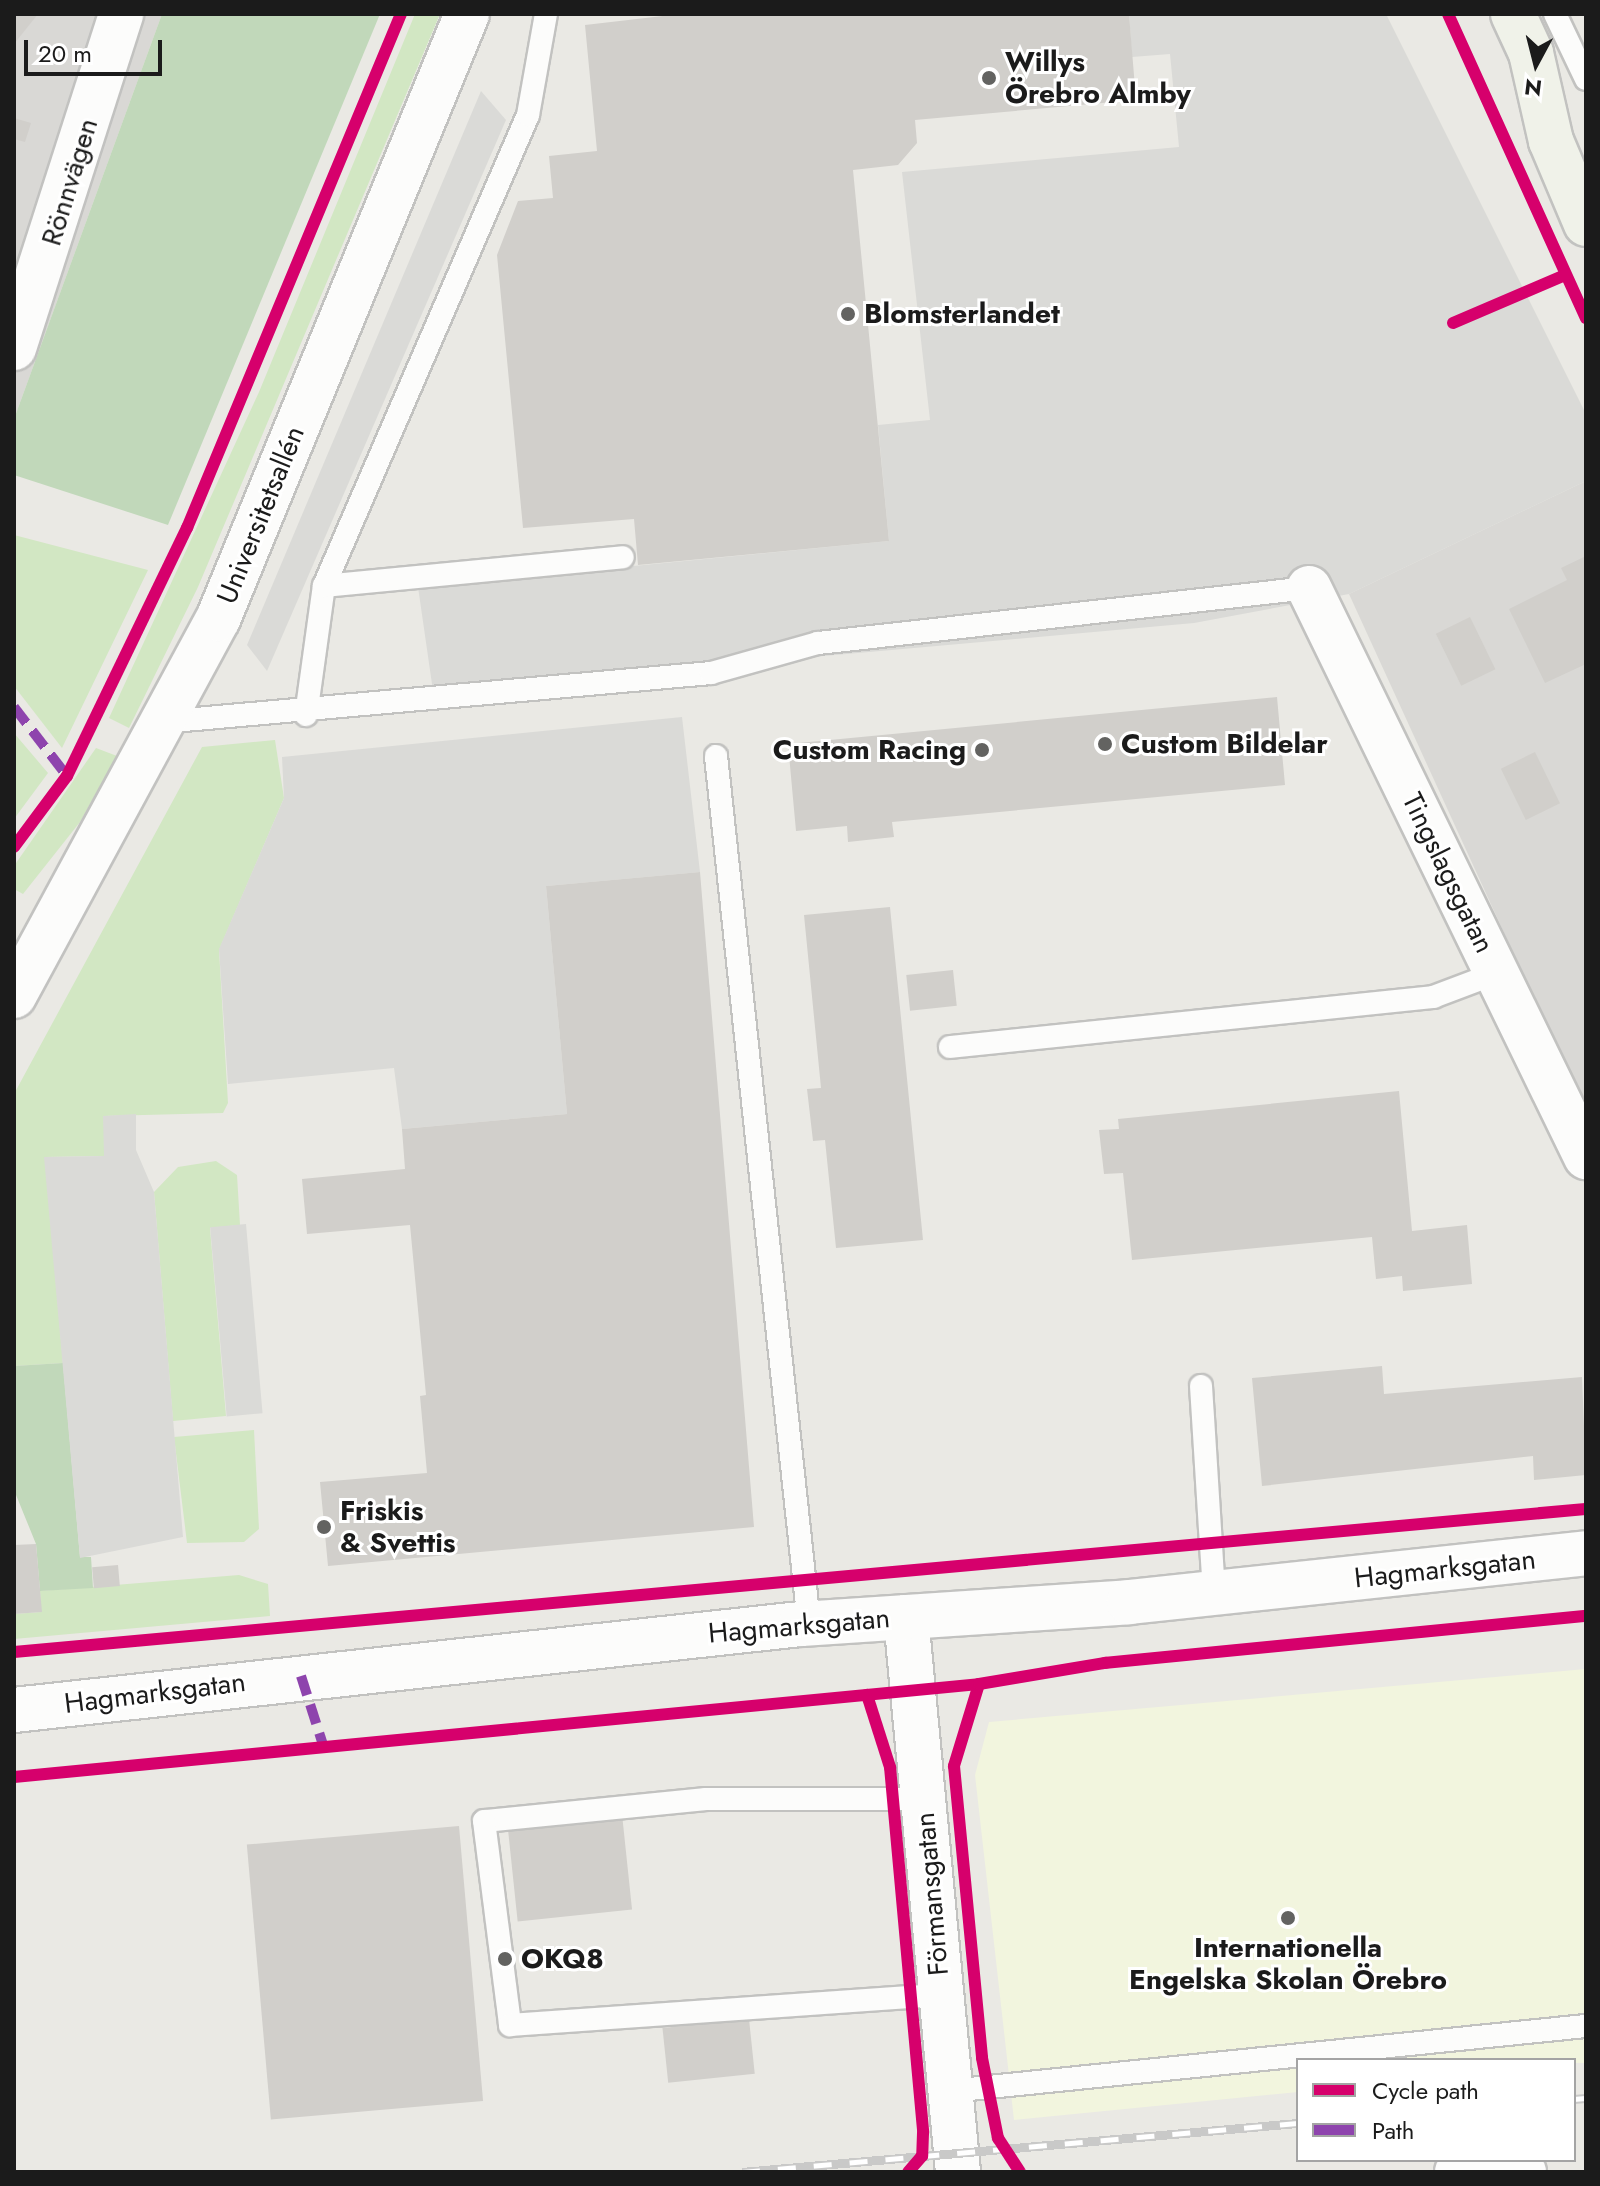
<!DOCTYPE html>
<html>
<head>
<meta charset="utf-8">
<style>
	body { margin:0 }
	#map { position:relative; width:1600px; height:2186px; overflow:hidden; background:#eae9e4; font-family:Jost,sans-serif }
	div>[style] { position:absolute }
	.residential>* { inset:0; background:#d9d8d5 }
	.education>* { inset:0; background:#f2f5de }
	.grass>* { inset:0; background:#d2e7c3 }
	.forest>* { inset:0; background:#c1d8ba }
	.parking>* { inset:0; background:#dadad7; transform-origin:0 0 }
	.building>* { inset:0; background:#d1cfcb; transform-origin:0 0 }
	.roads { filter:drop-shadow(2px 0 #c2c2c0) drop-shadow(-2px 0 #c2c2c0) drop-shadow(0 2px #c2c2c0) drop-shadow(0 -2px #c2c2c0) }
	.service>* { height:22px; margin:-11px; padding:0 11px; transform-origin:11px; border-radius:11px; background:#fcfcfb }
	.minor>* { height:44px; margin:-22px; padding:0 22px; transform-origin:22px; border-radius:22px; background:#fcfcfb }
	.tertiary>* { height:44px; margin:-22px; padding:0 22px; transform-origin:22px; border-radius:22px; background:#fcfcfb }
	.secondary>* { height:44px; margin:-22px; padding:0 22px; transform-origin:22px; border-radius:22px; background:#f0f2e9 }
	.rail>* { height:9px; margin-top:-4.5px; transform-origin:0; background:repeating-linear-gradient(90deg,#fff 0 18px,#c9c9c8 0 36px); box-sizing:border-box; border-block:2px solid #c9c9c8 }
	.quiet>* { height:10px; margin-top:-5px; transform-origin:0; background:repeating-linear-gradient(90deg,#8e44ad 0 20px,transparent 0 30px) }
	.cycleway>* { height:12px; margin:-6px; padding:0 6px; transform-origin:6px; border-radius:6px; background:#d6006c }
	.dots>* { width:22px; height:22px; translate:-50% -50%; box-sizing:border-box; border:4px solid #fff; border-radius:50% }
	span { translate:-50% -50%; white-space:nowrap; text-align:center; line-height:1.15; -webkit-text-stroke:6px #fff; paint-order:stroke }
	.poi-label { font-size:28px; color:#1b1b1b; font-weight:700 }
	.left { translate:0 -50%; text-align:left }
	.right { translate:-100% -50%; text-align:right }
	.street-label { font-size:28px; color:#1b1b1b }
	.frame { position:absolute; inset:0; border:16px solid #1b1b1b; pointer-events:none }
	.legend { position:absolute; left:1296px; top:2058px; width:280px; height:104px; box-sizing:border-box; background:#fff; border:2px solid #a4a4a4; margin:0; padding:10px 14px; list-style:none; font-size:24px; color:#1b1b1b }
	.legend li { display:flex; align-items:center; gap:16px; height:40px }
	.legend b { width:40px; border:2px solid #a4a4a4 }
	.north { position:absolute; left:1496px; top:24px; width:80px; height:80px; -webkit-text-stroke:6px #fff; paint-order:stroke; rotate:187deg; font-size:22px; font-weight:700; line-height:32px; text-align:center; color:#1b1b1b }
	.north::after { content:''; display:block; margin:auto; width:28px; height:36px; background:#1b1b1b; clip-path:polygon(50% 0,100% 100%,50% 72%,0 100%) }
	.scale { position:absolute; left:24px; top:40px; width:138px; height:36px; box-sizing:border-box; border:4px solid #1b1b1b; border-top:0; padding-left:10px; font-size:24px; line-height:28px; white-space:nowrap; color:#1b1b1b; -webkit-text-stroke:6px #fff; paint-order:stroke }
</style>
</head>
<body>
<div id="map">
	<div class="residential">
		<div style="clip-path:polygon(14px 14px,162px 14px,14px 419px)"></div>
		<div style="clip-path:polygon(1586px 481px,1586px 1112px,1349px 594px)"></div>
	</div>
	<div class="education">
		<div style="clip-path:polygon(1586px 1669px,1586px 2063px,1298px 2060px,1298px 2092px,1014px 2120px,975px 1775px,989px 1722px)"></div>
	</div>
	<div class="grass">
		<div style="clip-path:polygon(415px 14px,440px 14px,198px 587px,129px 728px,109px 718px,259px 392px)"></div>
		<div style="clip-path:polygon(14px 535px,148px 570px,62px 748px,14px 686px)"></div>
		<div style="clip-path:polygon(14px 733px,48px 773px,14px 819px)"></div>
		<div style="clip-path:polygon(275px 740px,284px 798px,219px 950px,228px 1103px,223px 1113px,104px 1116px,105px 1156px,45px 1157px,63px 1363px,14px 1366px,14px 1094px,202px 747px)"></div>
		<div style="clip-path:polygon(96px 748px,117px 756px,80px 822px,23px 894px,14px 889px,14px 866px)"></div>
		<div style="clip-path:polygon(216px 1161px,237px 1175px,240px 1225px,210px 1228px,226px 1416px,173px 1421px,154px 1192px,178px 1167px)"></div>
		<div style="clip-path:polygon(254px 1430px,259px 1529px,244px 1542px,187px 1543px,174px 1437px)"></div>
		<div style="clip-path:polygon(239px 1575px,268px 1584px,270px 1616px,14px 1639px,14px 1614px,41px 1612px,40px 1591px)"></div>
	</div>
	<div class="forest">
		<div style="clip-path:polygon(162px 14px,380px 14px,168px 525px,14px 475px,14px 419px)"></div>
		<div style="clip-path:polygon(63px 1363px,80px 1557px,91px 1557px,93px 1588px,40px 1591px,36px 1544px,14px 1490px,14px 1366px)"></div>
	</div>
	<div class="parking">
		<div style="clip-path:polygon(1129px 14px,1386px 14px,1586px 414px,1586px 481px,1349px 594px,1194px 623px,433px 691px,418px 587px,889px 541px,878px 425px,930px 420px,902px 172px,1179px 147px,1170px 54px,1132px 57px)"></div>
		<div style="clip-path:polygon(481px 91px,506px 120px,267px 671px,247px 645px)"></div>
		<div style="clip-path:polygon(682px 717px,700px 872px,546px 886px,567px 1114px,402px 1129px,394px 1068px,228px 1084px,219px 949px,284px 798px,282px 757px)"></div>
		<div style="clip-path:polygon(136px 1114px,136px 1150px,154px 1192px,183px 1537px,80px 1558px,44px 1157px,104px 1156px,103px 1116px)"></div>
		<div style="left:246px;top:1224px;width:190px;height:36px;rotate:85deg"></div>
	</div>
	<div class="building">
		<div style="clip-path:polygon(14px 14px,38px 14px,14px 44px)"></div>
		<div style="clip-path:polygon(680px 14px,1129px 14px,1136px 100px,915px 120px,917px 143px,898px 165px,853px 170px,889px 541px,638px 565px,634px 519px,523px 528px,497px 255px,518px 201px,553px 198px,549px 156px,597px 151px,585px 25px)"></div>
		<div style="clip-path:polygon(14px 118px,31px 123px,25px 142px,14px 139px)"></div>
		<div style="clip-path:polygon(1586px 556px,1586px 664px,1545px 683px,1509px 609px,1567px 580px,1561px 568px)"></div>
		<div style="left:1470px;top:617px;width:58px;height:38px;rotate:64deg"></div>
		<div style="clip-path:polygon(1277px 697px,1285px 785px,892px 822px,894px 837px,848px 842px,847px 826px,796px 831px,788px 744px)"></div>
		<div style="left:1535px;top:752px;width:57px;height:38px;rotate:64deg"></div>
		<div style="clip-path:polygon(700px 872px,754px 1527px,328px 1566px,320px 1482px,427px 1473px,420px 1396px,426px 1395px,410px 1225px,307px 1234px,302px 1179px,405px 1169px,402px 1129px,567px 1114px,546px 886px)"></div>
		<div style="clip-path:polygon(890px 907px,923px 1240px,836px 1248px,825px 1140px,813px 1141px,807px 1089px,821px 1088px,804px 915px)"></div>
		<div style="left:953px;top:970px;width:36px;height:47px;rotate:84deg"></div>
		<div style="clip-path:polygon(1399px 1091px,1412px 1231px,1467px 1225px,1472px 1284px,1403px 1291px,1402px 1276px,1376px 1279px,1372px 1237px,1132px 1260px,1123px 1173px,1104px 1174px,1099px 1130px,1119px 1129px,1118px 1119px)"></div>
		<div style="clip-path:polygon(1382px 1366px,1384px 1394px,1582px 1377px,1586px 1475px,1534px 1480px,1533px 1456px,1262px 1486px,1252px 1378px)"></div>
		<div style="clip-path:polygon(36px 1544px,42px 1612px,14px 1614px,14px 1545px)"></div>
		<div style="left:118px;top:1565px;width:21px;height:26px;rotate:85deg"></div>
		<div style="left:622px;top:1814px;width:96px;height:115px;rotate:84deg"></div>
		<div style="left:459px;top:1826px;width:276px;height:213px;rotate:85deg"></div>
		<div style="left:749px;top:2019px;width:55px;height:87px;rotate:84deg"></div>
	</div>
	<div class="roads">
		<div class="service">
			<div style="left:1555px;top:14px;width:72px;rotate:64.5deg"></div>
			<div style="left:324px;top:586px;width:300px;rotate:-5.5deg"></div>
			<div style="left:306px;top:715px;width:130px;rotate:-82.1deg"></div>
			<div style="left:324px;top:586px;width:513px;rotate:-66.58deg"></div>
			<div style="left:528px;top:115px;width:103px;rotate:-79.9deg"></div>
			<div style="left:162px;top:722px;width:551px;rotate:-5.1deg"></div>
			<div style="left:711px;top:673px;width:111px;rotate:-15.7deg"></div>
			<div style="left:818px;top:643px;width:494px;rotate:-6.4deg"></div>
			<div style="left:716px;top:756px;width:872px;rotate:83.88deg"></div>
			<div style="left:950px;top:1047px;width:486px;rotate:-5.9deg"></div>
			<div style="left:1433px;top:997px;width:68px;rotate:-20.6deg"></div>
			<div style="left:1201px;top:1386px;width:207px;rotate:86.4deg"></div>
			<div style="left:923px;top:1799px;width:217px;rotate:180deg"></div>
			<div style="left:706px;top:1799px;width:223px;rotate:174.3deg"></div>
			<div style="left:484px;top:1821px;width:206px;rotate:82.7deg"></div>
			<div style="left:510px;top:2025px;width:432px;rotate:-4deg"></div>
			<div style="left:950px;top:2091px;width:639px;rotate:-5.84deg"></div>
		</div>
		<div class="minor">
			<div style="left:14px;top:348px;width:351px;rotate:-72.2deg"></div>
			<div style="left:1309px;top:588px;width:633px;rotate:64.04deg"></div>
			<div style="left:906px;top:1617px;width:557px;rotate:84.65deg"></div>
			<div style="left:1457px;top:2172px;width:67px"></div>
		</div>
		<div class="tertiary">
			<div style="left:14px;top:996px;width:429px;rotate:-61.6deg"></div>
			<div style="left:218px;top:619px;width:654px;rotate:-67.63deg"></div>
			<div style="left:14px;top:1710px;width:792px;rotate:-6.24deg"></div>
			<div style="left:801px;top:1624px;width:329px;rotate:-3.8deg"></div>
			<div style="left:1129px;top:1602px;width:460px;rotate:-6.1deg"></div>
		</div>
		<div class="secondary">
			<div style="left:1513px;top:14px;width:43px;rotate:65.2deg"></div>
			<div style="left:1531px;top:53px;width:90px;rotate:77.2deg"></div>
			<div style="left:1551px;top:141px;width:90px;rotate:67.1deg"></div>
		</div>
	</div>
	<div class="rail">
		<div style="left:1574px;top:2099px;width:12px;rotate:-5deg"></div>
		<div style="left:742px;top:2172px;width:558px;rotate:-5.04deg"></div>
	</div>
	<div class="quiet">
		<div style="left:14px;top:707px;width:87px;rotate:52.5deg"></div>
		<div style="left:301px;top:1676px;width:72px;rotate:72.3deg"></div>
	</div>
	<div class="cycleway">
		<div style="left:1448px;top:14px;width:334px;rotate:65.6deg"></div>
		<div style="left:1453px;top:323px;width:122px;rotate:-23.2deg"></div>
		<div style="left:14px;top:847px;width:89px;rotate:-53.3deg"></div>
		<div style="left:67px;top:776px;width:276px;rotate:-64.2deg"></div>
		<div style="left:187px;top:528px;width:557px;rotate:-67.4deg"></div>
		<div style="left:14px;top:1652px;width:1578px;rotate:-5.2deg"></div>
		<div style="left:979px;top:1684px;width:86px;rotate:107deg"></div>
		<div style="left:954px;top:1766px;width:293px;rotate:84.5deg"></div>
		<div style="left:982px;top:2058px;width:82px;rotate:78.7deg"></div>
		<div style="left:998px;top:2138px;width:40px;rotate:57.1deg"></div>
		<div style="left:867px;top:1695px;width:76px;rotate:72.3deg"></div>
		<div style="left:890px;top:1767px;width:367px;rotate:84.8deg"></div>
		<div style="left:923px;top:2133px;width:23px;rotate:92deg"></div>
		<div style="left:922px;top:2156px;width:21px;rotate:131deg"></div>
		<div style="left:14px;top:1777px;width:969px;rotate:-5.5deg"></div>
		<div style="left:979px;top:1684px;width:128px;rotate:-9.5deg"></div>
		<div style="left:1105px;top:1663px;width:483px;rotate:-5.6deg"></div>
	</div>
	<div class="dots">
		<div style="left:989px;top:78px;background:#636361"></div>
		<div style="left:848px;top:314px;background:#636361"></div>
		<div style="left:1105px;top:744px;background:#636361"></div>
		<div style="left:982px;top:750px;background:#636361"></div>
		<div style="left:324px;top:1527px;background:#636361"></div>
		<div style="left:1288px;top:1918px;background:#636361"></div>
		<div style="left:505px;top:1959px;background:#636361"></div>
	</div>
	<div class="poi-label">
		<span class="left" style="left:1005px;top:78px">Willys<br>Örebro Almby</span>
		<span class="left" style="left:864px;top:314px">Blomsterlandet</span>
		<span class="left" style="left:1121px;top:744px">Custom Bildelar</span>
		<span class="right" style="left:966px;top:750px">Custom Racing</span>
		<span class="left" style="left:340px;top:1527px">Friskis<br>&amp; Svettis</span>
		<span style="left:1288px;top:1964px">Internationella<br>Engelska Skolan Örebro</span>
		<span class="left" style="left:521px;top:1959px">OKQ8</span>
	</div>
	<div class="street-label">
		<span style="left:70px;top:182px;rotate:-73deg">Rönnvägen</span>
		<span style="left:261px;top:515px;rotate:-68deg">Universitetsallén</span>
		<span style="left:1448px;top:873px;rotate:64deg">Tingslagsgatan</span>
		<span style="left:1445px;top:1569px;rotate:-6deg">Hagmarksgatan</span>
		<span style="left:799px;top:1626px;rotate:-5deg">Hagmarksgatan</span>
		<span style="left:155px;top:1693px;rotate:-7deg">Hagmarksgatan</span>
		<span style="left:932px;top:1894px;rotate:-95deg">Förmansgatan</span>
	</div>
	<div class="frame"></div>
	<ul class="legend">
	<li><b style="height:10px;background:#d6006c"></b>Cycle path</li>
	<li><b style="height:10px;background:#8e44ad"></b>Path</li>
	</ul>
	<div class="north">N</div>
	<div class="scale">20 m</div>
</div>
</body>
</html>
